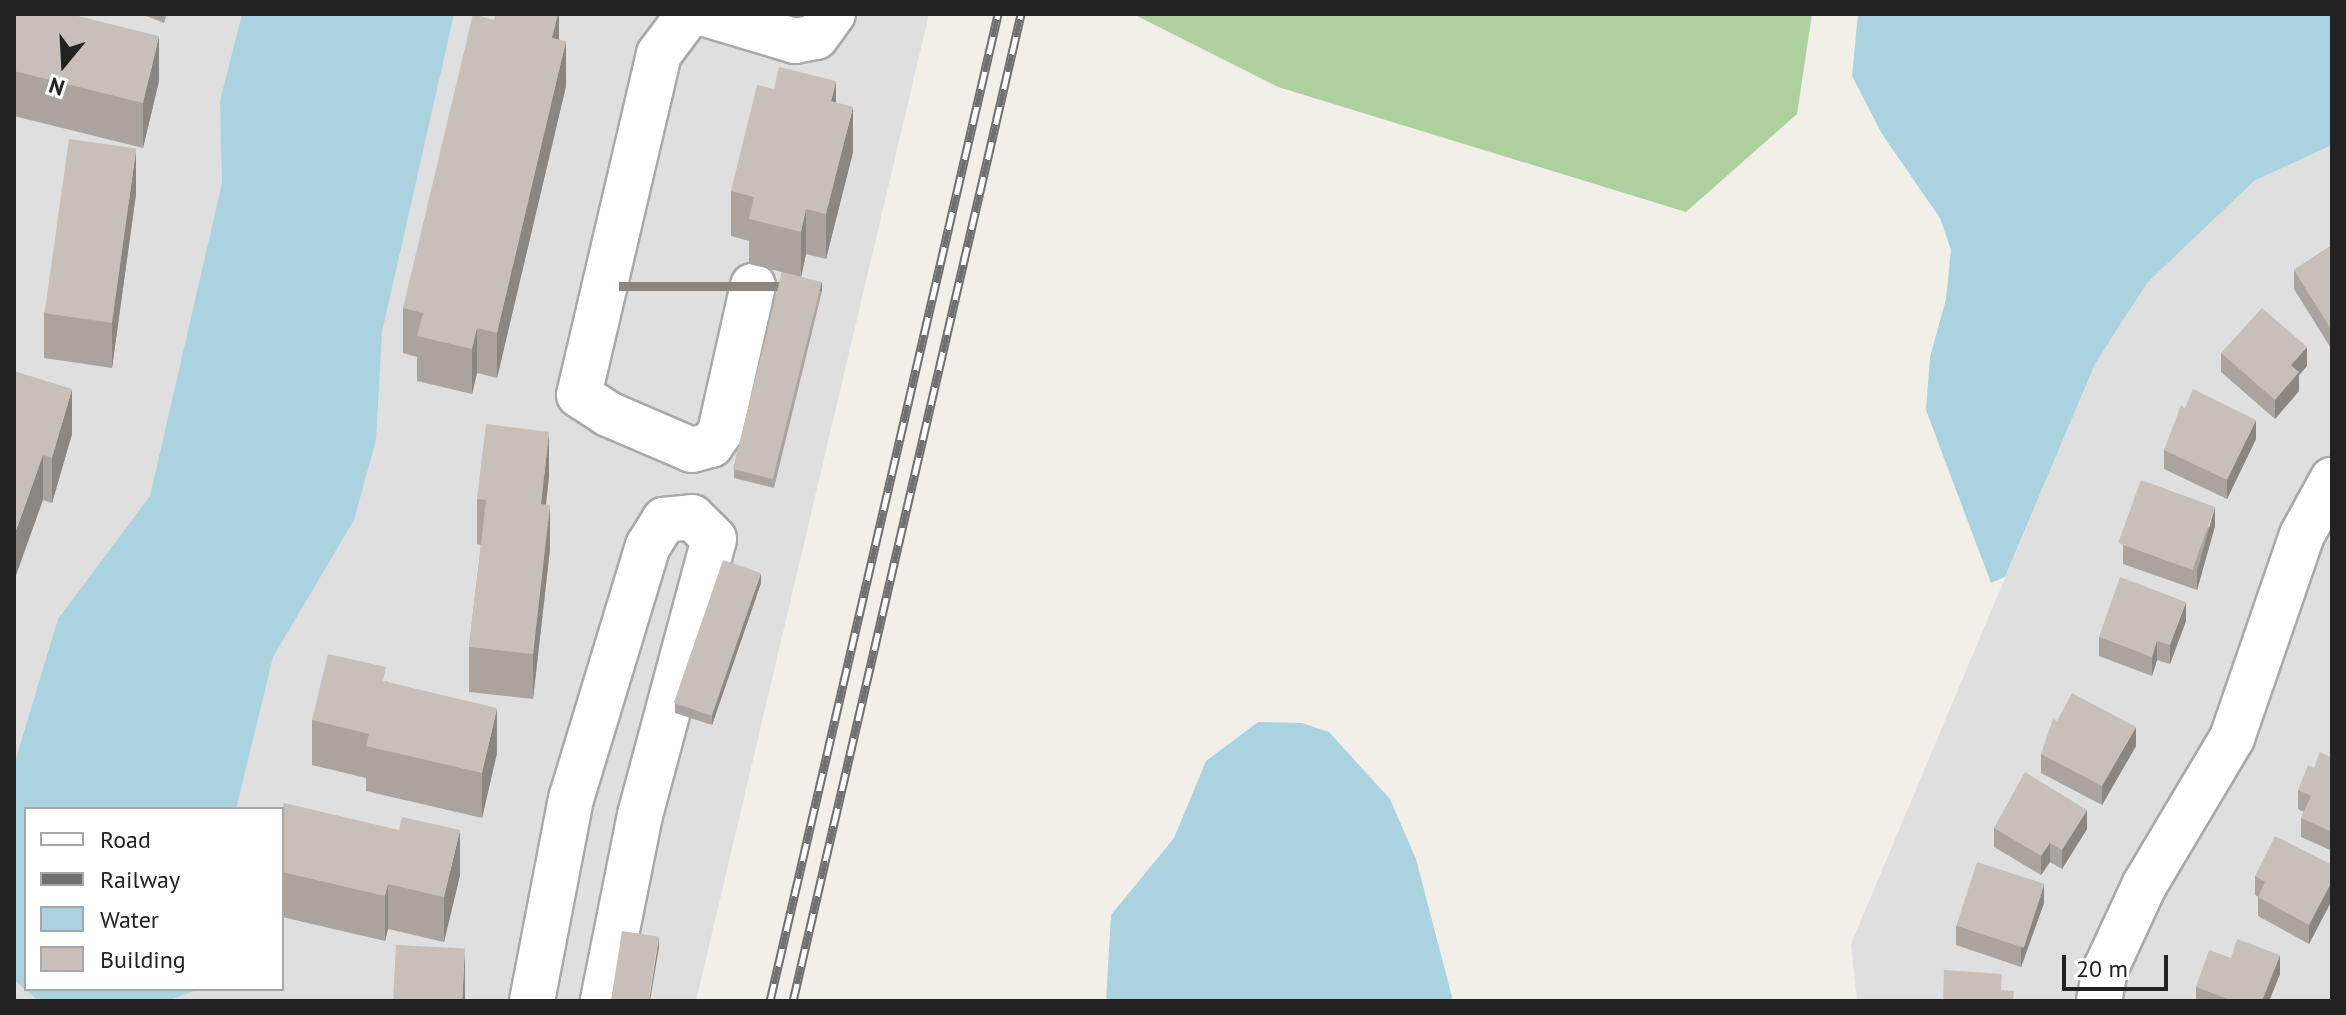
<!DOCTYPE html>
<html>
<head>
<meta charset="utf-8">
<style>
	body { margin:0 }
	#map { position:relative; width:2346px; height:1015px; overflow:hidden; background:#f2efe9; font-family:"PT Sans",sans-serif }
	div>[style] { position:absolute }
	.residential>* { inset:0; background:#e0dfdf }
	.forest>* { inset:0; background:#add19e }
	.water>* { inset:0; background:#aad3df }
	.roads { filter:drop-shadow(2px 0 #a9a9a9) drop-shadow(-2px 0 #a9a9a9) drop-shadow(0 2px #a9a9a9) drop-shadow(0 -2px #a9a9a9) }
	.minor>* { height:44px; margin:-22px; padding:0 22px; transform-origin:22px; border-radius:22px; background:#fff }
	.rail>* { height:9px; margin-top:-4.5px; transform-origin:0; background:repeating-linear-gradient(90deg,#fff 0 18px,#707070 0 36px); box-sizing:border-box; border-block:2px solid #707070 }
	.wall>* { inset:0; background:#aba49e }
	.shaded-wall>* { inset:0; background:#8b8681; transform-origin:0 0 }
	.building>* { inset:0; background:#c7bfb8; transform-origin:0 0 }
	span { translate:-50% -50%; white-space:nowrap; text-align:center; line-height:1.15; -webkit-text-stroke:8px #fff; paint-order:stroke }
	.frame { position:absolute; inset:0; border:16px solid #222; pointer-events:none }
	.legend { position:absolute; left:24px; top:807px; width:260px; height:184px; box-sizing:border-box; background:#fff; border:2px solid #a7a7a7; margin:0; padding:10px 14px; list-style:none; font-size:24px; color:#222 }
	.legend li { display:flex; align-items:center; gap:16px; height:40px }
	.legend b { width:40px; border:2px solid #a7a7a7 }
	.north { position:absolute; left:24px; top:24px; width:80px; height:80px; -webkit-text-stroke:6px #fff; paint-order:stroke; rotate:198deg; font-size:22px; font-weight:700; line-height:32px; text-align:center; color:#222 }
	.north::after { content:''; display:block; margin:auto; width:28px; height:36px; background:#222; clip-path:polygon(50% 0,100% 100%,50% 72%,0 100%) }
	.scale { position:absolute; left:2062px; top:955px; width:106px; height:36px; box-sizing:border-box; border:4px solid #222; border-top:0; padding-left:10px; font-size:24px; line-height:28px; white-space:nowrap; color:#222; -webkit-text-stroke:6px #fff; paint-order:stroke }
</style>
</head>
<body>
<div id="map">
	<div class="residential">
		<div style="clip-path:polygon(evenodd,14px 14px,929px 14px,696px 1001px,14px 1001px,14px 14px,26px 809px,282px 809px,282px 989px,26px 989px,26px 809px)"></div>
		<div style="clip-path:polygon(2332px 145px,2332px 1001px,1857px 1001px,1851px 944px,2095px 364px,2147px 283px,2254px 181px)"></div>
	</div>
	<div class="forest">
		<div style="clip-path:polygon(1133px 14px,1812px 14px,1797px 114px,1686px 212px,1278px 87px)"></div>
	</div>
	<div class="water">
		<div style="clip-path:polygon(242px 14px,454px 14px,382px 332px,376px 440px,354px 520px,273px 657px,236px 809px,26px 809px,26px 989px,194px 991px,167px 1001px,39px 1001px,14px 980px,14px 765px,58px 619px,150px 496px,222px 183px,220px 101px)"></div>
		<div style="clip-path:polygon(1858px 14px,2332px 14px,2332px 145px,2254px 181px,2147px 283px,2095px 364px,2005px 577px,1991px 583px,1926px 410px,1930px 357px,1946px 299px,1951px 250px,1940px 218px,1882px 134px,1852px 76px)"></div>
		<div style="clip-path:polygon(1258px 722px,1302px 723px,1329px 732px,1390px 799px,1416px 859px,1453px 1001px,1106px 1001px,1111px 915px,1174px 838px,1206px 761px)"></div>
	</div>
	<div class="roads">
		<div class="minor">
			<div style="left:689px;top:14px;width:50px;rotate:126.9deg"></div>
			<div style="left:659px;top:54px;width:350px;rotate:103.2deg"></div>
			<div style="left:579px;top:395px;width:35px;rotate:33deg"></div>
			<div style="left:608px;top:414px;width:91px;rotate:23.2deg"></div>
			<div style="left:692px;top:450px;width:20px;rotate:-15deg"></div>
			<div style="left:711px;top:445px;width:16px;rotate:-55deg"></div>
			<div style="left:720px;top:432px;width:150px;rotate:-77.3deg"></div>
			<div style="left:705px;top:14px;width:94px;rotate:16.7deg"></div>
			<div style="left:795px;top:41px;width:21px;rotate:-11deg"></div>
			<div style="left:816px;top:37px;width:29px;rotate:-54deg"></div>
			<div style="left:532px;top:1001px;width:206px;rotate:-79.1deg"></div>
			<div style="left:571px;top:799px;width:264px;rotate:-73.1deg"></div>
			<div style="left:648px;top:546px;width:31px;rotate:-58deg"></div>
			<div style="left:664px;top:520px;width:28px;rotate:-6deg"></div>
			<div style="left:692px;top:517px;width:31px;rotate:45deg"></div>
			<div style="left:714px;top:539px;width:286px;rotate:105deg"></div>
			<div style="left:640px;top:815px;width:190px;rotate:101.3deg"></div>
			<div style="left:2099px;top:1001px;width:32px;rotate:-79deg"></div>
			<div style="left:2105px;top:970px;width:95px;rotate:-65.1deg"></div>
			<div style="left:2145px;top:884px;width:170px;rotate:-59.2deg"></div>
			<div style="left:2232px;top:738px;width:215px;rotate:-71deg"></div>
			<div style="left:2302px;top:535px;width:63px;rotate:-61.4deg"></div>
		</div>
	</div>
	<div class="rail">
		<div style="left:770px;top:1001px;width:1013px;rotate:-76.99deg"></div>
		<div style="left:793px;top:1001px;width:1013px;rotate:-76.99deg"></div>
	</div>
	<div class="wall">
		<div style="clip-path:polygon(14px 14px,159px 81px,143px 148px,14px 116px)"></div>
		<div style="clip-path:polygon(141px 14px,167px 14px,164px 23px)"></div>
		<div style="clip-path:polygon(559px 14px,559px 39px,566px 86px,497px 378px,477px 373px,472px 394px,417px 381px,417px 357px,403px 353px,403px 308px,494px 20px)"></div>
		<div style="clip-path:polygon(836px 102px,853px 152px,826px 259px,806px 254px,801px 277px,822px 291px,774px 488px,734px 478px,734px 469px,782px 272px,749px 264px,749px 241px,731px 236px,731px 191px)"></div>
		<div style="clip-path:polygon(136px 194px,112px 368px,44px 358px,44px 313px)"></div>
		<div style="clip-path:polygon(2332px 245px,2332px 350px,2294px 289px,2294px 270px)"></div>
		<div style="clip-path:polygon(2221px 353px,2307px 366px,2299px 375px,2299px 391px,2275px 419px,2221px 372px)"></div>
		<div style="clip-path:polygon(14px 371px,72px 434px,52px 503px,43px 500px)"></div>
		<div style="clip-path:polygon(2256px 439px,2227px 499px,2164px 469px,2164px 450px)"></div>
		<div style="clip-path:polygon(549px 476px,546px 504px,550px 549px,533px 699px,469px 692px,469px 647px,481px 545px,477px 544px,477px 499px)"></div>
		<div style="clip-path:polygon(2215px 526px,2197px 590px,2123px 564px,2123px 545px)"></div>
		<div style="clip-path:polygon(761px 583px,712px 725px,675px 713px,675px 703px)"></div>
		<div style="clip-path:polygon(2186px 621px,2170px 664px,2157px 660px,2152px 676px,2099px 656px,2099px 637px)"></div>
		<div style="clip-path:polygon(386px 681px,497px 753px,482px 818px,366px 791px,366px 778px,312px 765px,312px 720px)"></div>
		<div style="clip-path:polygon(2136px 746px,2102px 805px,2041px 773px,2041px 754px)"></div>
		<div style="clip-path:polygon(2332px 758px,2332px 851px,2301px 837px,2301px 818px,2304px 812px,2298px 809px,2298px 790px,2314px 768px)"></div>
		<div style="clip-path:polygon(282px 811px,460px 875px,444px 942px,388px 929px,385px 941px,282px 917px)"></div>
		<div style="clip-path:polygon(1994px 828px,2087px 829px,2062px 869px,2050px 862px,2041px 875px,1994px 847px)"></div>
		<div style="clip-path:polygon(2332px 865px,2332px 900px,2309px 944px,2258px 916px,2258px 897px,2255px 895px,2255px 876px)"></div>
		<div style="clip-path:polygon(2044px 903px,2021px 967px,1956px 945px,1956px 926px)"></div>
		<div style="clip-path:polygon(2231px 958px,2280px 974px,2269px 1001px,2196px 1001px,2196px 987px)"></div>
	</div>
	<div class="shaded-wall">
		<div style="clip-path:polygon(558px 14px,559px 14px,559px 55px,552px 38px)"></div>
		<div style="clip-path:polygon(159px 36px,159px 81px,143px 148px,143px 103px)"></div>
		<div style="clip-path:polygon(566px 41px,566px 86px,497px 378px,497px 333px)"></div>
		<div style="clip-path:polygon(836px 81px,836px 125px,831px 101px)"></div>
		<div style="clip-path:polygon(853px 107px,853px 152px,826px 259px,826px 214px)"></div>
		<div style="clip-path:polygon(136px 149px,136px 194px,112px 368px,112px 323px)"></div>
		<div style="clip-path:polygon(806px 209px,806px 254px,801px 277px,801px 232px)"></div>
		<div style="left:822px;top:282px;width:9px;height:203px;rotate:90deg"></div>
		<div style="clip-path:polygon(477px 328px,477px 373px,472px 394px,472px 349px)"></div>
		<div style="clip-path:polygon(2307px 347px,2307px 366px,2299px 375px,2299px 391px,2275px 419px,2275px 400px,2291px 365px)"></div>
		<div style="clip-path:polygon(72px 389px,72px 434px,52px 503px,52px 458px)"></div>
		<div style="clip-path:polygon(2256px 420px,2256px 439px,2227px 499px,2227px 480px)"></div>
		<div style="clip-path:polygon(549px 432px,549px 476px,541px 549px,541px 504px)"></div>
		<div style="clip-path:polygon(43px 455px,43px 500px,14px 581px,14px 536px)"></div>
		<div style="clip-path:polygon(550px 505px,550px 549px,533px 699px,533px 654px)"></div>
		<div style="clip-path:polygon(2215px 507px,2215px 526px,2197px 590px,2197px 571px)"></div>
		<div style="clip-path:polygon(761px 573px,761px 583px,712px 725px,712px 716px)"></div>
		<div style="clip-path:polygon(2186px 602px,2186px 621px,2170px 664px,2170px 645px)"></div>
		<div style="clip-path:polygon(2157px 641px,2157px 660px,2152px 676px,2152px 657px)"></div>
		<div style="clip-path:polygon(497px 708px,497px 753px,482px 818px,482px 773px)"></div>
		<div style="clip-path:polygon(2136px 727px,2136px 746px,2102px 805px,2102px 786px)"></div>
		<div style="clip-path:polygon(2087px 810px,2087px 829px,2062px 869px,2062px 850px)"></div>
		<div style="clip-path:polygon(460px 830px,460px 875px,444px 942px,444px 897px)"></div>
		<div style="clip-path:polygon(2050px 843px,2050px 862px,2041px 875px,2041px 856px)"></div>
		<div style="clip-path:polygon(2332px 881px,2332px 900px,2309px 944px,2309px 925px)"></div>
		<div style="clip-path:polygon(388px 884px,388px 929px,385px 941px,385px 896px)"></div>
		<div style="clip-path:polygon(2044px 884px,2044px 903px,2021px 967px,2021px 948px)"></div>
		<div style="clip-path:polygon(659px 937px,659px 947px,650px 1001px,649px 1001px)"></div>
		<div style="clip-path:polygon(465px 949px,465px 1001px,462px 1001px)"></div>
		<div style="clip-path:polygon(2280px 955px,2280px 974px,2269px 1001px,2262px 1001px)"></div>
	</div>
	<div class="building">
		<div style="clip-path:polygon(14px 14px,70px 14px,159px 36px,143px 103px,14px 71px)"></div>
		<div style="clip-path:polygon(473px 14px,494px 20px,495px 14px,558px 14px,552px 38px,566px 41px,497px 333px,477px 328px,472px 349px,417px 336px,423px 313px,403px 308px)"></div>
		<div style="clip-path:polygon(779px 67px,836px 81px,831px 101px,853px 107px,826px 214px,806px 209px,801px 232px,749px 219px,754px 197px,731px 191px,757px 85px,774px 89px)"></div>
		<div style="left:69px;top:139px;width:68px;height:176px;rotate:8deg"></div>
		<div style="clip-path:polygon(2332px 245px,2332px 331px,2294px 270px)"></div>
		<div style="left:782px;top:272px;width:41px;height:203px;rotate:14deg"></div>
		<div style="clip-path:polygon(2262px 308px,2307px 347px,2291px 365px,2299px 372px,2275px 400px,2221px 353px)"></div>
		<div style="clip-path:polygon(14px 371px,72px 389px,52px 458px,43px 455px,14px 536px)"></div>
		<div style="clip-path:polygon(2193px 389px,2256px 420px,2227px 480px,2164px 450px,2181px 405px,2185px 408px)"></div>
		<div style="clip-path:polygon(486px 424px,549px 432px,541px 504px,550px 505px,533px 654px,469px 647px,486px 500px,477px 499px)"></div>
		<div style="left:2141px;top:480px;width:79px;height:67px;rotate:20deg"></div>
		<div style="left:723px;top:560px;width:40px;height:151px;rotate:19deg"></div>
		<div style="clip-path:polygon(2120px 577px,2186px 602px,2170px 645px,2157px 641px,2152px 657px,2099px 637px)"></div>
		<div style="clip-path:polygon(328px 654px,386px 667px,383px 681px,497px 708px,482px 773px,366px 746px,369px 734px,312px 720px)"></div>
		<div style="clip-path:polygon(2072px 693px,2136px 727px,2102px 786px,2041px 754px,2053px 719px,2057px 721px)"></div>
		<div style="clip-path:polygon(2320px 752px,2332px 758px,2332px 832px,2301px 818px,2311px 796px,2298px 790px,2308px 765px,2314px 768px)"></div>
		<div style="clip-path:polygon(2025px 772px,2087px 810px,2062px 850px,2050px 843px,2041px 856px,1994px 828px)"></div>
		<div style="clip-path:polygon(284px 803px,399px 830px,402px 817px,460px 830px,444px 897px,388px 884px,385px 896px,282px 872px,282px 811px)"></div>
		<div style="clip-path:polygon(2275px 836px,2332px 865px,2332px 881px,2309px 925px,2258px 897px,2265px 882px,2255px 876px)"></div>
		<div style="left:1977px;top:862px;width:71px;height:67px;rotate:18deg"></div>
		<div style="left:622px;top:931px;width:37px;height:71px;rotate:9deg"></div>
		<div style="clip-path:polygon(2237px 939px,2280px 955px,2262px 1001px,2233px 1001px,2196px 987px,2209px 950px,2231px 958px)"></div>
		<div style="left:396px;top:945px;width:69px;height:56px;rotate:3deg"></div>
		<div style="clip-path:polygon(1944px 970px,2002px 974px,2001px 990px,2014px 991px,2013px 1001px,1943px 1001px)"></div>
	</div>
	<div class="frame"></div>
	<ul class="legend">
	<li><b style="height:10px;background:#fff"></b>Road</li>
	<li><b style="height:10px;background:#707070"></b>Railway</li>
	<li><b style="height:22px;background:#aad3df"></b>Water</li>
	<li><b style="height:22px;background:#c7bfb8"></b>Building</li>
	</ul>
	<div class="north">N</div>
	<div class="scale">20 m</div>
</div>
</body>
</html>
